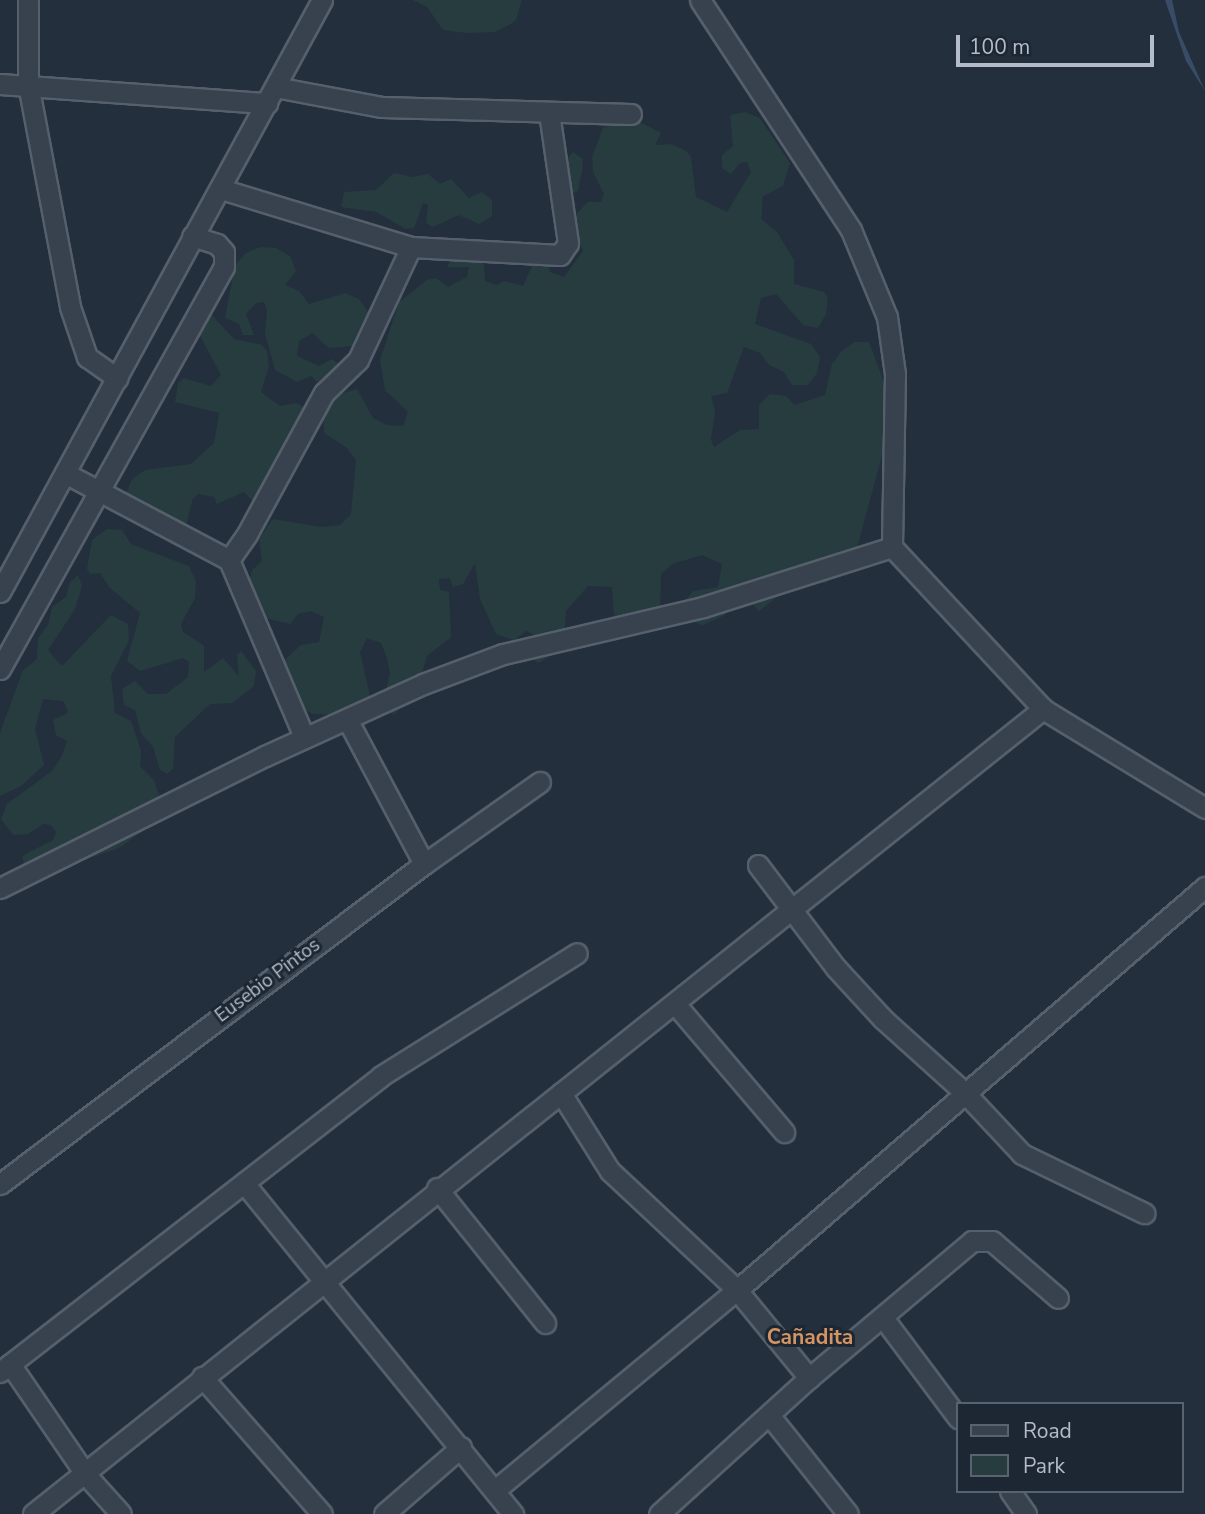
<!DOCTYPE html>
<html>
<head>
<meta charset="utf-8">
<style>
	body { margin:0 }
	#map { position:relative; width:1205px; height:1514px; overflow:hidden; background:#242f3e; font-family:"Nunito Sans",sans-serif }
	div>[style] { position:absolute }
	.green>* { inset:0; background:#263c3f }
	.water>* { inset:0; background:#394c67 }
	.roads { filter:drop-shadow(2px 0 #565f6c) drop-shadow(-2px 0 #565f6c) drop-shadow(0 2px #565f6c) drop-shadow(0 -2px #565f6c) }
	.minor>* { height:19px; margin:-9.5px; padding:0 9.5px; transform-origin:9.5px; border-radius:9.5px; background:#38414e }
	span { translate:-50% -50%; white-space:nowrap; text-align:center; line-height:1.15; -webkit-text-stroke:6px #1d2633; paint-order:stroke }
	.street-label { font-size:19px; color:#b4bcc9 }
	.neighbourhood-label { font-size:21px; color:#d59563; font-weight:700 }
	.legend { position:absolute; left:956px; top:1402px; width:228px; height:91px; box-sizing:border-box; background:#1d2633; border:2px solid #59626f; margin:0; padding:9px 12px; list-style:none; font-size:21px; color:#b4bcc9 }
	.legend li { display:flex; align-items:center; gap:14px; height:35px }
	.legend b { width:35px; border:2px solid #59626f }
	.scale { position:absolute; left:956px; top:35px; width:198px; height:32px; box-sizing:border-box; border:4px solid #b4bcc9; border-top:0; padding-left:9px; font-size:21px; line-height:24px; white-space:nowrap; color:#b4bcc9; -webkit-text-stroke:5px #1d2633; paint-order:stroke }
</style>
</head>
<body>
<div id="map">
	<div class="green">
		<div style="clip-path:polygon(413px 0,522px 0,516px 20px,509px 25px,495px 32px,467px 33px,443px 30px,427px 7px)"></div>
		<div style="clip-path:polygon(745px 112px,760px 118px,790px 163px,783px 186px,763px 196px,761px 219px,777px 232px,794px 260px,794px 284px,824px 292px,828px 298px,826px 314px,818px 328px,803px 325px,776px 294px,761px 298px,755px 324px,811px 344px,820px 357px,817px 373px,808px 385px,792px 385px,784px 372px,769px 365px,760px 353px,744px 347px,727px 393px,711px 396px,715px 411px,711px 440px,714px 447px,740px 430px,759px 429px,759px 405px,770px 394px,786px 396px,795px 405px,825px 395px,832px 364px,841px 352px,854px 342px,869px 342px,887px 390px,887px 405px,883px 452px,852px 566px,826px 583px,795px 583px,759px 611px,748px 600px,733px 604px,725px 615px,703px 625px,681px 618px,683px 603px,693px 591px,718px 587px,722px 564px,702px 555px,672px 564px,661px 574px,660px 615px,651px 630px,636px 636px,622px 629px,614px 614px,612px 587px,588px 586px,566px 611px,564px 648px,538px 663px,530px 656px,536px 642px,533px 634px,526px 631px,514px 640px,496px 634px,480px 599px,475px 563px,463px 584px,453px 587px,450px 578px,439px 579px,440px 590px,449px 592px,451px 637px,427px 656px,417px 688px,394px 715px,382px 706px,390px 674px,387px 658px,381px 643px,367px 638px,360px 652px,371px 700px,345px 715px,312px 714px,296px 703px,281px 663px,301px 645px,319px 642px,324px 617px,311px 611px,298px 614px,290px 624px,261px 617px,248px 585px,252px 570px,262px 561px,259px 538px,273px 519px,321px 527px,340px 525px,351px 514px,356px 460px,347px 448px,324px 433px,323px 413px,340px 394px,357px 389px,373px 418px,387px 425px,403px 426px,408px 412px,385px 390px,380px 360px,399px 302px,427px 280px,436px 278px,448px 287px,467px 277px,469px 267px,447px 267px,453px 253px,483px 250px,485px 281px,497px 285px,504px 281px,523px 286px,534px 262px,548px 262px,550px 272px,564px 277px,583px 251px,575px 229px,577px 213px,588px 202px,601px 202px,604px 194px,593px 172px,592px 157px,603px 128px,632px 118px,661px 133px,655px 145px,671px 144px,686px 151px,691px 157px,696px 197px,727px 212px,751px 172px,747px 162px,740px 163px,731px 174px,722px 168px,722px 155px,733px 146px,730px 115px)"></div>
		<div style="clip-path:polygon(573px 152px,583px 159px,582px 171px,578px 191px,567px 195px,561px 166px)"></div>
		<div style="clip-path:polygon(394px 173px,413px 177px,428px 174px,440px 184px,451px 179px,469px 198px,482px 192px,492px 200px,492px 216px,479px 224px,459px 215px,433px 227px,426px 223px,428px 205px,423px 203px,414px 228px,406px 229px,376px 212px,341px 207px,344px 192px,376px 190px)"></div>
		<div style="clip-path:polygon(260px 247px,276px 248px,290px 256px,296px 271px,285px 285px,299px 291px,309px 304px,345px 293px,359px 299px,368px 312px,360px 342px,352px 346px,329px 348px,312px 333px,299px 341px,297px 356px,319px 366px,332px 359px,344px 368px,323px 388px,311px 376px,297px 382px,275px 370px,265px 333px,267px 310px,264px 302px,256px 303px,246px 314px,254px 335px,243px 335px,239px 324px,225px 318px,235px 265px,246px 253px)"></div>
		<div style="clip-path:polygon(209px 312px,234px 339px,262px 345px,267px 351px,269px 367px,261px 392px,280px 406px,296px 403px,309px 410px,255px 504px,244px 492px,217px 504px,214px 497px,199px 494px,193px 498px,184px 534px,155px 536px,123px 501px,132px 479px,145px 470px,191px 464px,214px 443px,219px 413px,175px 402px,178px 383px,184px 378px,211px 386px,221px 375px,199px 334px)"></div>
		<div style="clip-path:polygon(107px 529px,122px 530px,131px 544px,189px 566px,196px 581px,195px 598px,181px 624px,183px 632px,204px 646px,204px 672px,223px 658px,239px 676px,237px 655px,241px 651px,256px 671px,254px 686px,248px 691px,232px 703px,210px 704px,175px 737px,173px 769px,167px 774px,160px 770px,153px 747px,141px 733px,135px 710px,124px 705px,122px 689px,135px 681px,148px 694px,166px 694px,188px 677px,189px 662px,183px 658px,140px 671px,127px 661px,140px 613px,109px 587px,100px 573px,90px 574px,87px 569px,92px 540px)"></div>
		<div style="clip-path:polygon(78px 575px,82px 586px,75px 609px,48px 650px,62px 666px,111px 615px,128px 624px,129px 640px,111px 676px,115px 713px,131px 721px,141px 750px,140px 766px,154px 780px,159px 795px,158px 820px,119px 848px,43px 874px,26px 871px,22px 856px,53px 840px,56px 832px,51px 825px,43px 824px,28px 834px,13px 835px,1px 819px,7px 804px,52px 771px,62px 756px,67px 741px,56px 735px,53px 720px,68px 713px,67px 709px,63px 701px,43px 699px,35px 729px,44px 765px,21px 786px,0 796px,0 733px,23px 670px,37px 659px,38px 638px,48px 625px,52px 607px,66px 597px,70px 582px)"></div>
	</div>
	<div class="water">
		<div style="clip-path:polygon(1165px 0,1172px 0,1179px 32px,1205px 91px,1186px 61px)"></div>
	</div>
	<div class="roads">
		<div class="minor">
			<div style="left:28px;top:0;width:84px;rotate:90deg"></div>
			<div style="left:28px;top:84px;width:227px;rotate:79.3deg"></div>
			<div style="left:70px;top:307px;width:53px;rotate:71.2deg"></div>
			<div style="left:87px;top:357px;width:37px;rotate:35deg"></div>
			<div style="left:700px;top:0;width:275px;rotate:56.7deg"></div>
			<div style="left:851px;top:230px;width:94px;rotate:67.5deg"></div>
			<div style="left:887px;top:317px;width:58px;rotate:82deg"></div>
			<div style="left:895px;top:374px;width:173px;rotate:91deg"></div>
			<div style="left:892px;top:547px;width:221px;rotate:47deg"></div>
			<div style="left:1043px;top:709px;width:190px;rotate:31.4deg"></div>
			<div style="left:0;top:84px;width:268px;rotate:4.1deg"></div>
			<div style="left:275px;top:87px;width:109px;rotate:10.6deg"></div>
			<div style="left:382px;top:107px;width:249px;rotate:1.6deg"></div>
			<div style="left:221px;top:189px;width:199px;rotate:17deg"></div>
			<div style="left:411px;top:247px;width:149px;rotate:3.1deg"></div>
			<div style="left:560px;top:255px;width:14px;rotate:-56deg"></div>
			<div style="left:568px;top:243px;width:132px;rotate:-98.3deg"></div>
			<div style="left:65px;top:473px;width:186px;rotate:27.9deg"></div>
			<div style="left:229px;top:560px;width:192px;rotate:67deg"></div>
			<div style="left:229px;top:560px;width:32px;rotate:-55deg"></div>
			<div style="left:247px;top:534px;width:161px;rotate:-61.4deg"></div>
			<div style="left:324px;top:393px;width:47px;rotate:-44.1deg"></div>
			<div style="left:358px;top:360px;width:125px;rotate:-64.9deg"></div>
			<div style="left:0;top:592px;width:674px;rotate:-61.46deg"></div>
			<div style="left:0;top:669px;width:460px;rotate:-60.9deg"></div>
			<div style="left:224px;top:267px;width:15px;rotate:-90deg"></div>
			<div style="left:224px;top:252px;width:11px;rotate:-131deg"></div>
			<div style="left:217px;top:244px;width:26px;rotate:-162deg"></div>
			<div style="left:347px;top:719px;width:164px;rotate:62deg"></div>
			<div style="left:758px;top:865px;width:129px;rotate:52.9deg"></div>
			<div style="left:836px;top:968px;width:69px;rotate:47.3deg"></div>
			<div style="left:883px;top:1019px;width:109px;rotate:42deg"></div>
			<div style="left:964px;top:1092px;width:85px;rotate:46.9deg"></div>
			<div style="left:1022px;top:1154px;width:136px;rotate:25.8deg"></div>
			<div style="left:0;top:888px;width:296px;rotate:-26.5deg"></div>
			<div style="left:265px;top:756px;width:174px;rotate:-24.5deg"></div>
			<div style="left:423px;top:684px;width:85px;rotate:-20.6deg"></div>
			<div style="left:503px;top:654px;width:205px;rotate:-13.2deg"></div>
			<div style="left:703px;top:607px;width:198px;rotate:-17.6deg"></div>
			<div style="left:676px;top:1005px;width:167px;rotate:49.6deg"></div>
			<div style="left:561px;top:1093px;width:92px;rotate:57.9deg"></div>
			<div style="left:610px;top:1171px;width:174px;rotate:43.1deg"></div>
			<div style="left:737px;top:1290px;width:114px;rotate:50.7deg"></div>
			<div style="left:244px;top:1183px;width:427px;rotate:50.9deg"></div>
			<div style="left:0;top:1184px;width:531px;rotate:-37.04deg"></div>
			<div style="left:424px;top:864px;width:142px;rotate:-35.3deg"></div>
			<div style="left:437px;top:1188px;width:173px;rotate:51.3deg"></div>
			<div style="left:884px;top:1319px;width:124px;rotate:53.2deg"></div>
			<div style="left:10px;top:1364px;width:135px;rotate:55.6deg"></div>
			<div style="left:86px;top:1475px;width:52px;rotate:48.1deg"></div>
			<div style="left:0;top:1372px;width:482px;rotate:-37.8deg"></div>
			<div style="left:381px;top:1076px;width:231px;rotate:-32.1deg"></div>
			<div style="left:202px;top:1377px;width:182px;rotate:48.8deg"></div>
			<div style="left:770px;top:1416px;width:125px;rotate:51.5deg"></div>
			<div style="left:495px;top:1490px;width:314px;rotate:-39.6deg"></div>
			<div style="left:737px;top:1290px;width:618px;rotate:-40.73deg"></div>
			<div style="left:1010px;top:1491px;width:28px;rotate:55deg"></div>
			<div style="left:33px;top:1514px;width:1292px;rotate:-38.56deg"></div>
			<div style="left:384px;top:1514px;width:102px;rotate:-41deg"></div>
			<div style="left:659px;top:1514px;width:202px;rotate:-42.2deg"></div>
			<div style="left:809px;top:1378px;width:213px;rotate:-40deg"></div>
			<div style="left:972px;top:1241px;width:20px"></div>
			<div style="left:992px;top:1241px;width:87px;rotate:40.8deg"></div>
		</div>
	</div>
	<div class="street-label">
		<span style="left:268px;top:981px;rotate:-37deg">Eusebio Pintos</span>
	</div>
	<div class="neighbourhood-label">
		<span style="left:810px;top:1337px">Cañadita</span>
	</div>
	<ul class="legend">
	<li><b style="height:9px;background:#38414e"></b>Road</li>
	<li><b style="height:19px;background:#263c3f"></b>Park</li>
	</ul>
	<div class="scale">100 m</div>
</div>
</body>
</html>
